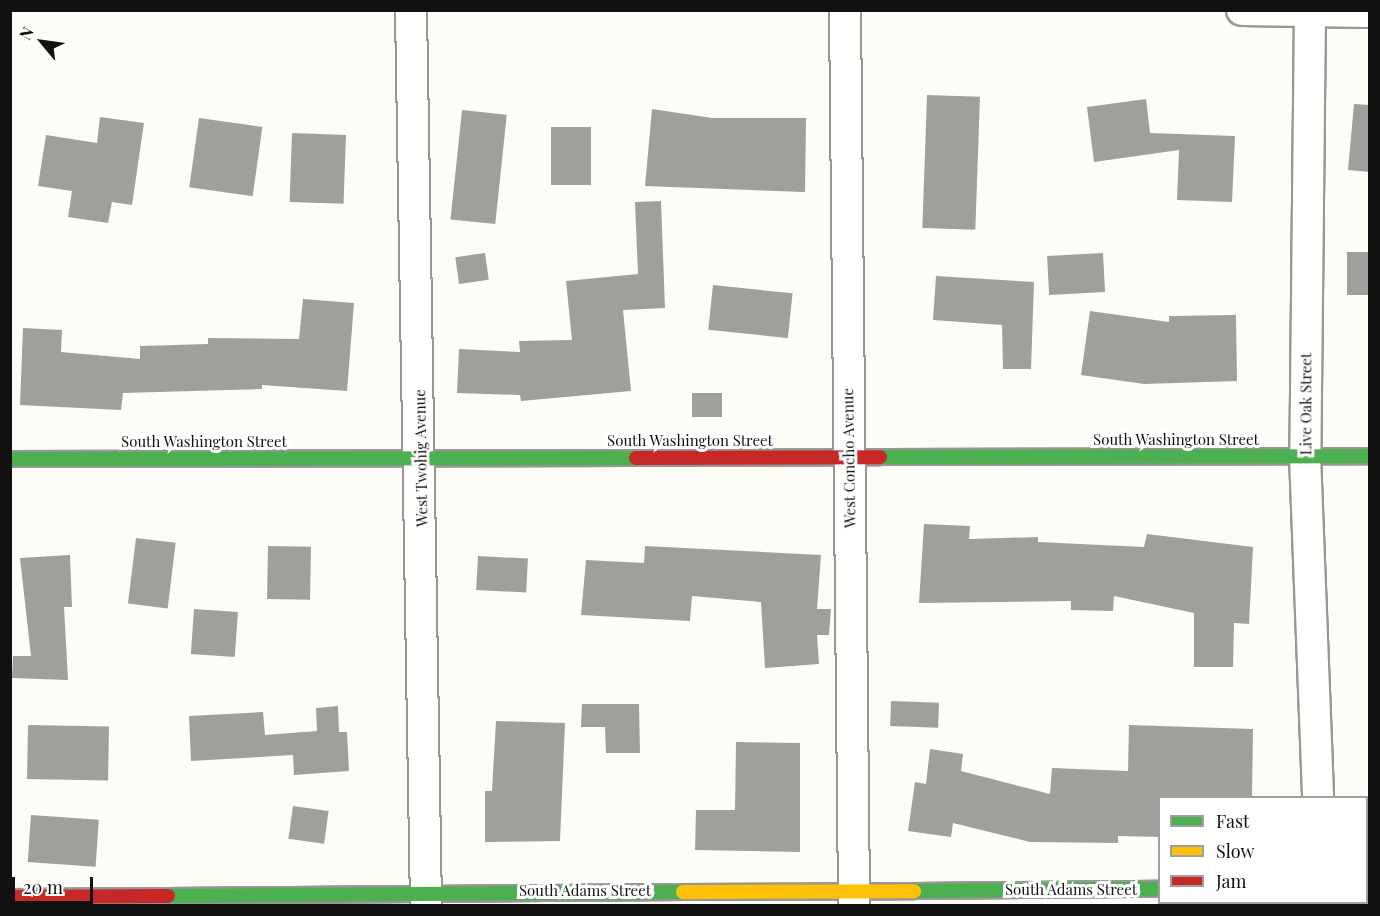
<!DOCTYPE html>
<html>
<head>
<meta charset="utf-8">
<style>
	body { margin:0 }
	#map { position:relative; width:1380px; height:916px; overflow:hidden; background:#fdfcf7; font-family:"Playfair Display",serif }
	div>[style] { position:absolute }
	.building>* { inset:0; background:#a19f9c; transform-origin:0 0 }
	.roads { filter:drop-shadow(2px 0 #979795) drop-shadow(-2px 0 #979795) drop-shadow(0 2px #979795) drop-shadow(0 -2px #979795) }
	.street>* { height:30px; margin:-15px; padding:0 15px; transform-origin:15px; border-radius:15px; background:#fffffe }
	.fast>* { height:14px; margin:-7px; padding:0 7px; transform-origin:7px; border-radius:7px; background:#4caf50 }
	.slow>* { height:14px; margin:-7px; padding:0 7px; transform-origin:7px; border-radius:7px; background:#ffc107 }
	.jam>* { height:14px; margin:-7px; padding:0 7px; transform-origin:7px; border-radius:7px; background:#c62828 }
	span { translate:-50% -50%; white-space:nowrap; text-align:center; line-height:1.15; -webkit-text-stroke:6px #fff; paint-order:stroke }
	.street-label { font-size:15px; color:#111 }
	.frame { position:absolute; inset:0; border:12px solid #111; pointer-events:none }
	.legend { position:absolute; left:1158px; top:796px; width:210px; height:108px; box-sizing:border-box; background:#fff; border:2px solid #a0a0a0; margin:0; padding:8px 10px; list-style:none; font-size:18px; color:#111 }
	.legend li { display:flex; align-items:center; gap:12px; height:30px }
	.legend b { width:30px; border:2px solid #a0a0a0 }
	.north { position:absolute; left:12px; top:12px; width:60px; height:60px; -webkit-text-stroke:4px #fff; paint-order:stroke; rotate:299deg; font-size:16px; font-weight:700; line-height:24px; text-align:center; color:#111 }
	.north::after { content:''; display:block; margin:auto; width:21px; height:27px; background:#111; clip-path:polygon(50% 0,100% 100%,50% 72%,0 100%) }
	.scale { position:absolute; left:12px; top:877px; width:81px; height:27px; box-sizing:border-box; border:3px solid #111; border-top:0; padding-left:8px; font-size:18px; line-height:21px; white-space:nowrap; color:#111; -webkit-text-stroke:4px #fff; paint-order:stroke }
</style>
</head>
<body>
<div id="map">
	<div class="building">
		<div style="left:927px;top:95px;width:53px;height:133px;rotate:2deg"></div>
		<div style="clip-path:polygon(1146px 99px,1150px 133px,1235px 136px,1232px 202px,1177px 200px,1179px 150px,1094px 162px,1087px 107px)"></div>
		<div style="clip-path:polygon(1354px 104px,1370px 105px,1370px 172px,1348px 170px)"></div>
		<div style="clip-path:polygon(652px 109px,712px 118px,806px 118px,805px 192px,645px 186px)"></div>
		<div style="left:462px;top:110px;width:45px;height:110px;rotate:6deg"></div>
		<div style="clip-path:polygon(100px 117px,144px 123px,132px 205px,112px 202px,108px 223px,68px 217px,72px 191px,38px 186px,46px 135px,97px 143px)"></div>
		<div style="left:199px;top:118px;width:64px;height:70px;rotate:8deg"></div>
		<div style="left:551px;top:127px;width:40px;height:58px"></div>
		<div style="left:292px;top:133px;width:54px;height:69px;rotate:2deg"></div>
		<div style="clip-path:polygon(661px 201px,665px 308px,623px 310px,631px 391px,521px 401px,520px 395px,457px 393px,459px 349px,520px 352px,519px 341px,572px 340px,566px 281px,638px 274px,635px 202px)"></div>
		<div style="left:1347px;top:252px;width:23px;height:43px"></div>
		<div style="left:485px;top:253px;width:27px;height:30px;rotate:82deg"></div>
		<div style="left:1103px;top:253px;width:39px;height:56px;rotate:87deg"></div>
		<div style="clip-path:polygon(936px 276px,1034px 282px,1031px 369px,1003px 369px,1002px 325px,933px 320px)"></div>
		<div style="left:713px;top:285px;width:80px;height:45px;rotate:6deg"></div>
		<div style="clip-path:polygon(303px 299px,354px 303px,347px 391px,262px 385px,262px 389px,123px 393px,121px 410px,20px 405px,23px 328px,62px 330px,61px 352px,140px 359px,140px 346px,208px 344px,208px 338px,299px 339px)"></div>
		<div style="clip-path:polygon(1090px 311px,1169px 322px,1169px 316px,1236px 315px,1237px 381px,1144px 384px,1081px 375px)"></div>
		<div style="left:692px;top:393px;width:30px;height:24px"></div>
		<div style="clip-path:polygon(924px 524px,970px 526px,969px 539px,1038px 537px,1038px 542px,1144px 547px,1147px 534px,1253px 547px,1249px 624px,1234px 623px,1233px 667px,1194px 667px,1194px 613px,1114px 596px,1113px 611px,1071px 610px,1071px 601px,919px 603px)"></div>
		<div style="left:136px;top:538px;width:40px;height:66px;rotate:7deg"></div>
		<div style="left:268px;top:546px;width:43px;height:53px;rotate:1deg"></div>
		<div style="clip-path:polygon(645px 546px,821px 555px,817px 609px,831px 609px,829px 635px,817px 635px,819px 664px,765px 668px,761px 602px,692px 596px,690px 621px,581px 615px,586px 560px,644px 563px)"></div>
		<div style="clip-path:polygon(70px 555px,72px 607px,64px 607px,68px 680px,12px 678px,13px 656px,31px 656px,20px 558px)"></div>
		<div style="left:478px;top:556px;width:50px;height:34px;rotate:3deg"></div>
		<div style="left:194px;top:609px;width:44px;height:45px;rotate:4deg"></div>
		<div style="left:891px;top:701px;width:48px;height:25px;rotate:2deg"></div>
		<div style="clip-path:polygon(582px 704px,639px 704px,640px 753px,606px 753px,605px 727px,581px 727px)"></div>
		<div style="clip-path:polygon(338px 706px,339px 732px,347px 732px,349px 771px,294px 775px,293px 755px,191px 761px,189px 716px,263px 712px,265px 735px,317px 731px,316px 708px)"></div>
		<div style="clip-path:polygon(496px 721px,565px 723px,560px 841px,485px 842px,485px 791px,492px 791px)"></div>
		<div style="left:28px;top:725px;width:81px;height:54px;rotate:1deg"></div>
		<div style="clip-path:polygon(1129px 725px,1253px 729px,1252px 798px,1160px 798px,1160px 837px,1118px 836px,1118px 843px,1030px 842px,953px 823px,951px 837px,908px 831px,915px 782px,926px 784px,930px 749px,963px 754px,961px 771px,1050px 794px,1052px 768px,1128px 771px)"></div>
		<div style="clip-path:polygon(736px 742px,800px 743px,800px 852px,695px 850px,696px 810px,735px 810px)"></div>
		<div style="left:293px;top:806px;width:36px;height:33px;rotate:8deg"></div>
		<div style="left:31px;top:815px;width:68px;height:47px;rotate:4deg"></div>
	</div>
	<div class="roads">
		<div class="street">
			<div style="left:411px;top:10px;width:896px;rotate:89.04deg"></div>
			<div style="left:845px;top:10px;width:896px;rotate:89.42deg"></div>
			<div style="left:1242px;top:10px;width:128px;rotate:0.9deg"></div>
			<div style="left:1310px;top:10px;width:446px;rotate:90.6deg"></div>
			<div style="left:1305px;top:456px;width:342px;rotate:87.8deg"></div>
			<div style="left:1366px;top:889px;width:4px"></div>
			<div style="left:1321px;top:902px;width:4px;rotate:90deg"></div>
		</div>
		<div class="fast">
			<div style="left:880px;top:457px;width:490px;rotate:-0.1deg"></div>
			<div style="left:10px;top:459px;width:626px;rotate:-0.09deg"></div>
			<div style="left:914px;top:891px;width:246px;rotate:-0.5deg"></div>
			<div style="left:168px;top:896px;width:515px;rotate:-0.45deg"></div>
		</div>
		<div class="slow">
			<div style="left:683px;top:892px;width:231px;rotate:-0.2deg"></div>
		</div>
		<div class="jam">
			<div style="left:636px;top:458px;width:244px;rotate:-0.2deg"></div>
			<div style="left:10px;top:897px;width:158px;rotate:-0.4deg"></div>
		</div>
	</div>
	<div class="street-label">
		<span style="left:1306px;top:404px;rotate:-90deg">Live Oak Street</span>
		<span style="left:1176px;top:440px">South Washington Street</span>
		<span style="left:690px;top:441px">South Washington Street</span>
		<span style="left:204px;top:442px">South Washington Street</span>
		<span style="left:421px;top:458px;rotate:-91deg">West Twohig Avenue</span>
		<span style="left:849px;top:458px;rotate:-91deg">West Concho Avenue</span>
		<span style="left:1071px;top:890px">South Adams Street</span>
		<span style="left:585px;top:891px">South Adams Street</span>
	</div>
	<div class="frame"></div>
	<ul class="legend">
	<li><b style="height:8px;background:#4caf50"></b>Fast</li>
	<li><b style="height:8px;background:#ffc107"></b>Slow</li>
	<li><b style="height:8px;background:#c62828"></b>Jam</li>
	</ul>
	<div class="north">N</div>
	<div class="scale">20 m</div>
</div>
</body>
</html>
